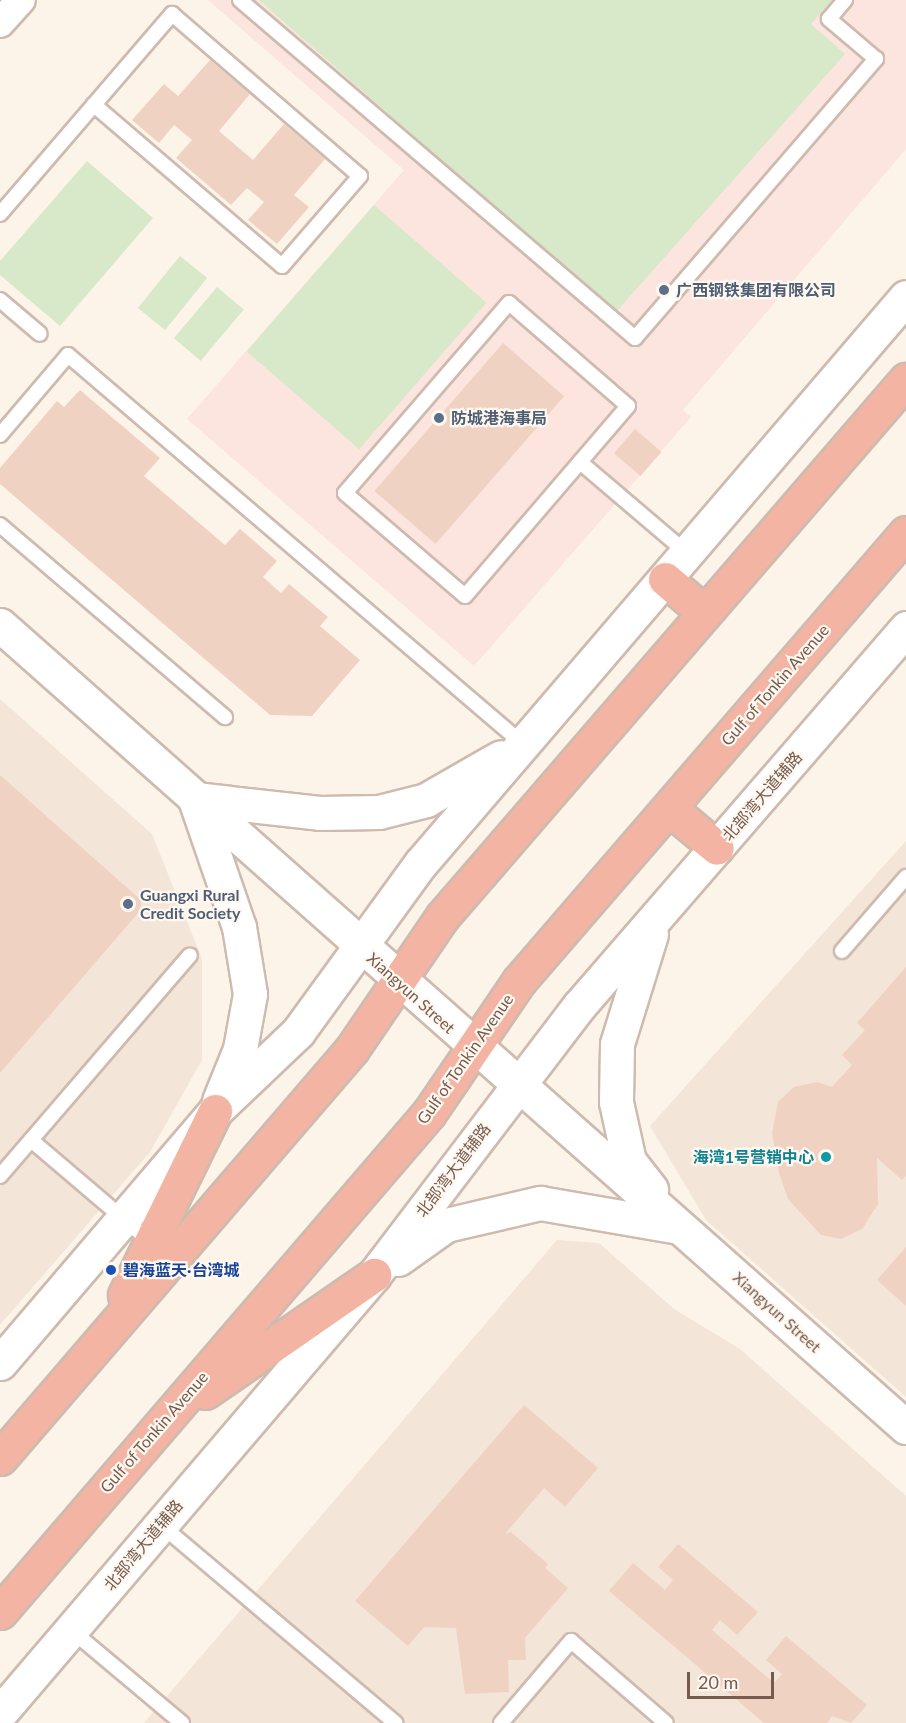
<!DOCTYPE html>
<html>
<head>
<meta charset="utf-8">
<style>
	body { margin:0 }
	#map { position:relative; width:906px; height:1723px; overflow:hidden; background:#fcf4e9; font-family:Lato,"Noto Sans SC",sans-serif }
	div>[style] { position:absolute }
	.residential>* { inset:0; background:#f3e5d8 }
	.commercial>* { inset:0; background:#fbe5de }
	.green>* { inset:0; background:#d7e9c8; transform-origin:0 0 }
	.building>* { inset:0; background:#f0d2c2; transform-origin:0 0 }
	.roads { filter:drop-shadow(2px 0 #cebbaf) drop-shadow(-2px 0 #cebbaf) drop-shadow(0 2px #cebbaf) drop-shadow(0 -2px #cebbaf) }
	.lane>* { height:14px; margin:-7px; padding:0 7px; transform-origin:7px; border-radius:7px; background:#fff }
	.street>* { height:28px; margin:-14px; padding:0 14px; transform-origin:14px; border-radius:14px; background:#fff }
	.secondary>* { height:33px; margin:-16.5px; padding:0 16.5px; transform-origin:16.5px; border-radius:16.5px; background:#fff }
	.highway>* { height:33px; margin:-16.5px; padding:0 16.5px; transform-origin:16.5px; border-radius:16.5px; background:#f3b4a3 }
	.dots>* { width:16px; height:16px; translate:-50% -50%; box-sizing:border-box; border:3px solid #fef8f0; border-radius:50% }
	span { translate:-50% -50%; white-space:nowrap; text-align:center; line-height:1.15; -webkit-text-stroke:4.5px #fef8f0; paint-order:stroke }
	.service-label { font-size:16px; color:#4e5e75; font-weight:700 }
	.left { translate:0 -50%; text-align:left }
	.street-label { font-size:16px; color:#765a4d }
	.culture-label { font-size:16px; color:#0d838f; font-weight:700 }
	.right { translate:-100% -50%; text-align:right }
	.transit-label { font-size:16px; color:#164399; font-weight:700 }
	.scale { position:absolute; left:687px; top:1672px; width:87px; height:27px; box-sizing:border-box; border:3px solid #765a4d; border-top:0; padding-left:8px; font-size:18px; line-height:21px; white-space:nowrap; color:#765a4d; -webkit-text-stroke:4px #fef8f0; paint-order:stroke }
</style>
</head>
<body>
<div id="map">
	<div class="residential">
		<div style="clip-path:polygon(0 699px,152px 834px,202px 959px,202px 1060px,150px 1152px,0 1325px)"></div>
		<div style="clip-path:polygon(906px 841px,906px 1397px,706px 1220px,650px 1126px)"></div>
		<div style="clip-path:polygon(557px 1240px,599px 1243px,674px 1309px,740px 1349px,906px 1496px,906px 1723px,144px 1723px)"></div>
	</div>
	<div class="commercial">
		<div style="clip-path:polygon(208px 0,906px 0,906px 149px,683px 410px,691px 417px,474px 666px,187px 419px,404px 170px)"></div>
	</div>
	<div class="green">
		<div style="clip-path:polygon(259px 0,832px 0,811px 24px,845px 54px,615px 313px)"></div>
		<div style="clip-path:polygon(87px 161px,153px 218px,60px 326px,0 275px,0 261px)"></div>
		<div style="left:374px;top:205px;width:149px;height:194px;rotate:41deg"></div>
		<div style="left:180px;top:256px;width:35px;height:67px;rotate:39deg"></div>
		<div style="left:217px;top:287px;width:35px;height:67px;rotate:40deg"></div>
	</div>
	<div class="building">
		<div style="clip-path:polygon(210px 60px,250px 94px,219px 131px,253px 160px,284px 124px,325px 159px,294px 195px,309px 207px,277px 244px,248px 220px,264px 202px,247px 188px,231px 205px,176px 158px,192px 140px,174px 125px,159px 143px,132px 120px,164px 84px,178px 96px)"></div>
		<div style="left:503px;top:343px;width:81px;height:196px;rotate:41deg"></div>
		<div style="clip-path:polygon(80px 390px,160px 458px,144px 476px,225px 545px,240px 529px,277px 561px,263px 577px,281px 593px,289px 584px,328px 617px,320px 626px,360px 660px,312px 716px,270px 715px,0 484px,0 468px,57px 401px,64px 407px)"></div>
		<div style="left:635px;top:429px;width:35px;height:32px;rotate:41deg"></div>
		<div style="clip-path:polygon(0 775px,142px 901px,139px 912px,0 1073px)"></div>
		<div style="clip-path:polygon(906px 967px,906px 1176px,902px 1180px,877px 1158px,878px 1204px,862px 1229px,841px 1239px,821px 1235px,788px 1199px,779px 1173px,772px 1133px,778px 1102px,794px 1087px,817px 1082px,832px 1087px,852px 1065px,842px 1055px,865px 1030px,857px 1023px)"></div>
		<div style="clip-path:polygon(906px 1247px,906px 1306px,877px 1280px)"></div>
		<div style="clip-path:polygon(524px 1405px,598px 1468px,565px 1507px,544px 1488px,505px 1534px,511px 1532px,548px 1564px,545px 1568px,568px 1588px,525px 1638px,526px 1660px,508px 1660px,509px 1692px,465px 1694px,456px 1628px,424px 1627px,408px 1646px,355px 1601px)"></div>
		<div style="clip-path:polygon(678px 1544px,758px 1612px,737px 1635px,720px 1620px,712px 1630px,774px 1683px,782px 1674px,766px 1660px,786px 1636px,867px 1705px,851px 1723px,832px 1716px,827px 1723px,764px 1723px,609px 1591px,633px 1563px,665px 1590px,673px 1580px,658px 1567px)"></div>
	</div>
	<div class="roads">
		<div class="lane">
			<div style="left:240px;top:0;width:520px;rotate:40.55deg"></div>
			<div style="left:635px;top:338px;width:369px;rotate:-49.2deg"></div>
			<div style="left:876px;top:59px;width:62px;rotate:-139.6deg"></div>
			<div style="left:829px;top:19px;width:25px;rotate:-50deg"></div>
			<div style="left:0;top:214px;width:264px;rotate:-49.3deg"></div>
			<div style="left:172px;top:14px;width:248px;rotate:40.8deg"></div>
			<div style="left:360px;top:176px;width:119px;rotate:130.9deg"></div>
			<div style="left:282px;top:266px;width:248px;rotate:-139.4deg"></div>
			<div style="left:0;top:300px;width:52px;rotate:40.4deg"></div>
			<div style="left:509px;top:303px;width:157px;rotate:40.9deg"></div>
			<div style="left:628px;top:406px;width:250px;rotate:130.6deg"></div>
			<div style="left:465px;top:596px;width:158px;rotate:-139.4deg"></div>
			<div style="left:345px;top:493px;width:251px;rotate:-49.2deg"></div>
			<div style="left:0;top:435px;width:105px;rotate:-49.6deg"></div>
			<div style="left:68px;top:355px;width:599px;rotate:40.53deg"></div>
			<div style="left:580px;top:462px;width:140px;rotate:40.4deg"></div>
			<div style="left:0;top:525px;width:296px;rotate:40.5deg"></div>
			<div style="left:842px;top:951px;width:98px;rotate:-49.1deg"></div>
			<div style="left:31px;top:1140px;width:157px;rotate:40.4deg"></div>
			<div style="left:0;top:1176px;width:291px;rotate:-49.3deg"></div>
			<div style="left:161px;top:1525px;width:307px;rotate:40.2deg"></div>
			<div style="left:71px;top:1630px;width:145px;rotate:40deg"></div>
			<div style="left:501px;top:1723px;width:108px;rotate:-49.5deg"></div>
			<div style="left:571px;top:1641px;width:125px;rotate:40.8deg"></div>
		</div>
		<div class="street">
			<div style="left:0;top:23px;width:31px;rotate:-48deg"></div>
		</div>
		<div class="secondary">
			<div style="left:0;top:625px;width:1210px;rotate:41.52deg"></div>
			<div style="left:651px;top:934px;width:115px;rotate:107.2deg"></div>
			<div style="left:617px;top:1044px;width:58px;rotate:91deg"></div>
			<div style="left:616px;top:1102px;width:60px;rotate:77.6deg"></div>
			<div style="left:629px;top:1161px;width:36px;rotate:52deg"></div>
			<div style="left:219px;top:1101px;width:56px;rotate:-68deg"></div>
			<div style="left:240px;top:1049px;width:56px;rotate:-79.7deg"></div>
			<div style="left:250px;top:994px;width:68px;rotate:-99.3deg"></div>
			<div style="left:239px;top:927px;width:135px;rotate:-109deg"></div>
			<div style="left:195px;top:799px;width:125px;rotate:6.4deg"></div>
			<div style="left:319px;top:813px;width:60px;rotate:-1deg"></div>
			<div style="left:379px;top:812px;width:49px;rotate:-14.3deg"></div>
			<div style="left:426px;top:800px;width:86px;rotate:-29.8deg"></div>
			<div style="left:398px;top:1259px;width:59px;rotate:-35.3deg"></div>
			<div style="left:446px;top:1225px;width:97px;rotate:-13.2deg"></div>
			<div style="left:540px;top:1203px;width:141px;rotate:9.8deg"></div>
			<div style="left:0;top:1363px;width:331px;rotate:-49.5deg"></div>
			<div style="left:215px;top:1111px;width:115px;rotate:-43.6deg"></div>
			<div style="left:298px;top:1032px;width:209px;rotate:-54deg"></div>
			<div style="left:421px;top:863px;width:745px;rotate:-49.41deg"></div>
			<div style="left:0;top:1713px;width:576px;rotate:-49.51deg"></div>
			<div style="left:374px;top:1275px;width:338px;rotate:-52.7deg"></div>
			<div style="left:579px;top:1006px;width:500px;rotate:-49.1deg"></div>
		</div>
		<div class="highway">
			<div style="left:665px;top:579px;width:52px;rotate:40.4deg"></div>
			<div style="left:669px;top:808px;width:62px;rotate:39.8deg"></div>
			<div style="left:125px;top:1295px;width:205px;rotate:-63.9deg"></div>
			<div style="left:205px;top:1392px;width:206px;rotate:-34.7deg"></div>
			<div style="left:0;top:1458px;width:540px;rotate:-49.28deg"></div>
			<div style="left:352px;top:1049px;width:160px;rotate:-55.7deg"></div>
			<div style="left:442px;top:917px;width:710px;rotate:-49.17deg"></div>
			<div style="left:0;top:1612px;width:658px;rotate:-49.31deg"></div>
			<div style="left:429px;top:1113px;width:160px;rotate:-55.7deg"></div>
			<div style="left:519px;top:981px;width:592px;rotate:-49.18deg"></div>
		</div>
	</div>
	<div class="dots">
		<div style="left:664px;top:290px;background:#5c6f8a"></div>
		<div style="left:439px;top:418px;background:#5c6f8a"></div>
		<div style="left:128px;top:904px;background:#5c6f8a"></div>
		<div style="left:826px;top:1157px;background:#0f9aa8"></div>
		<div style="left:111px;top:1270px;background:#1a4fb4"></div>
	</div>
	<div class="service-label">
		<span class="left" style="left:676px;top:290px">广西钢铁集团有限公司</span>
		<span class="left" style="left:451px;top:418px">防城港海事局</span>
		<span class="left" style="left:140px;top:904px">Guangxi Rural<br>Credit Society</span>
	</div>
	<div class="street-label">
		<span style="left:775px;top:685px;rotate:-49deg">Gulf of Tonkin Avenue</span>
		<span style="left:762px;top:796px;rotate:-49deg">北部湾大道辅路</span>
		<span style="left:411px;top:993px;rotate:42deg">Xiangyun Street</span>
		<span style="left:465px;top:1059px;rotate:-55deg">Gulf of Tonkin Avenue</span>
		<span style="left:453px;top:1170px;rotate:-53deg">北部湾大道辅路</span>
		<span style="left:777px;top:1312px;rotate:42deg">Xiangyun Street</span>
		<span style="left:154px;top:1432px;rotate:-49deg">Gulf of Tonkin Avenue</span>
		<span style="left:143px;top:1545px;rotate:-50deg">北部湾大道辅路</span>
	</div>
	<div class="culture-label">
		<span class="right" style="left:814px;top:1157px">海湾1号营销中心</span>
	</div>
	<div class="transit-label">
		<span class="left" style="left:123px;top:1270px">碧海蓝天·台湾城</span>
	</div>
	<div class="scale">20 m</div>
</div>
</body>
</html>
